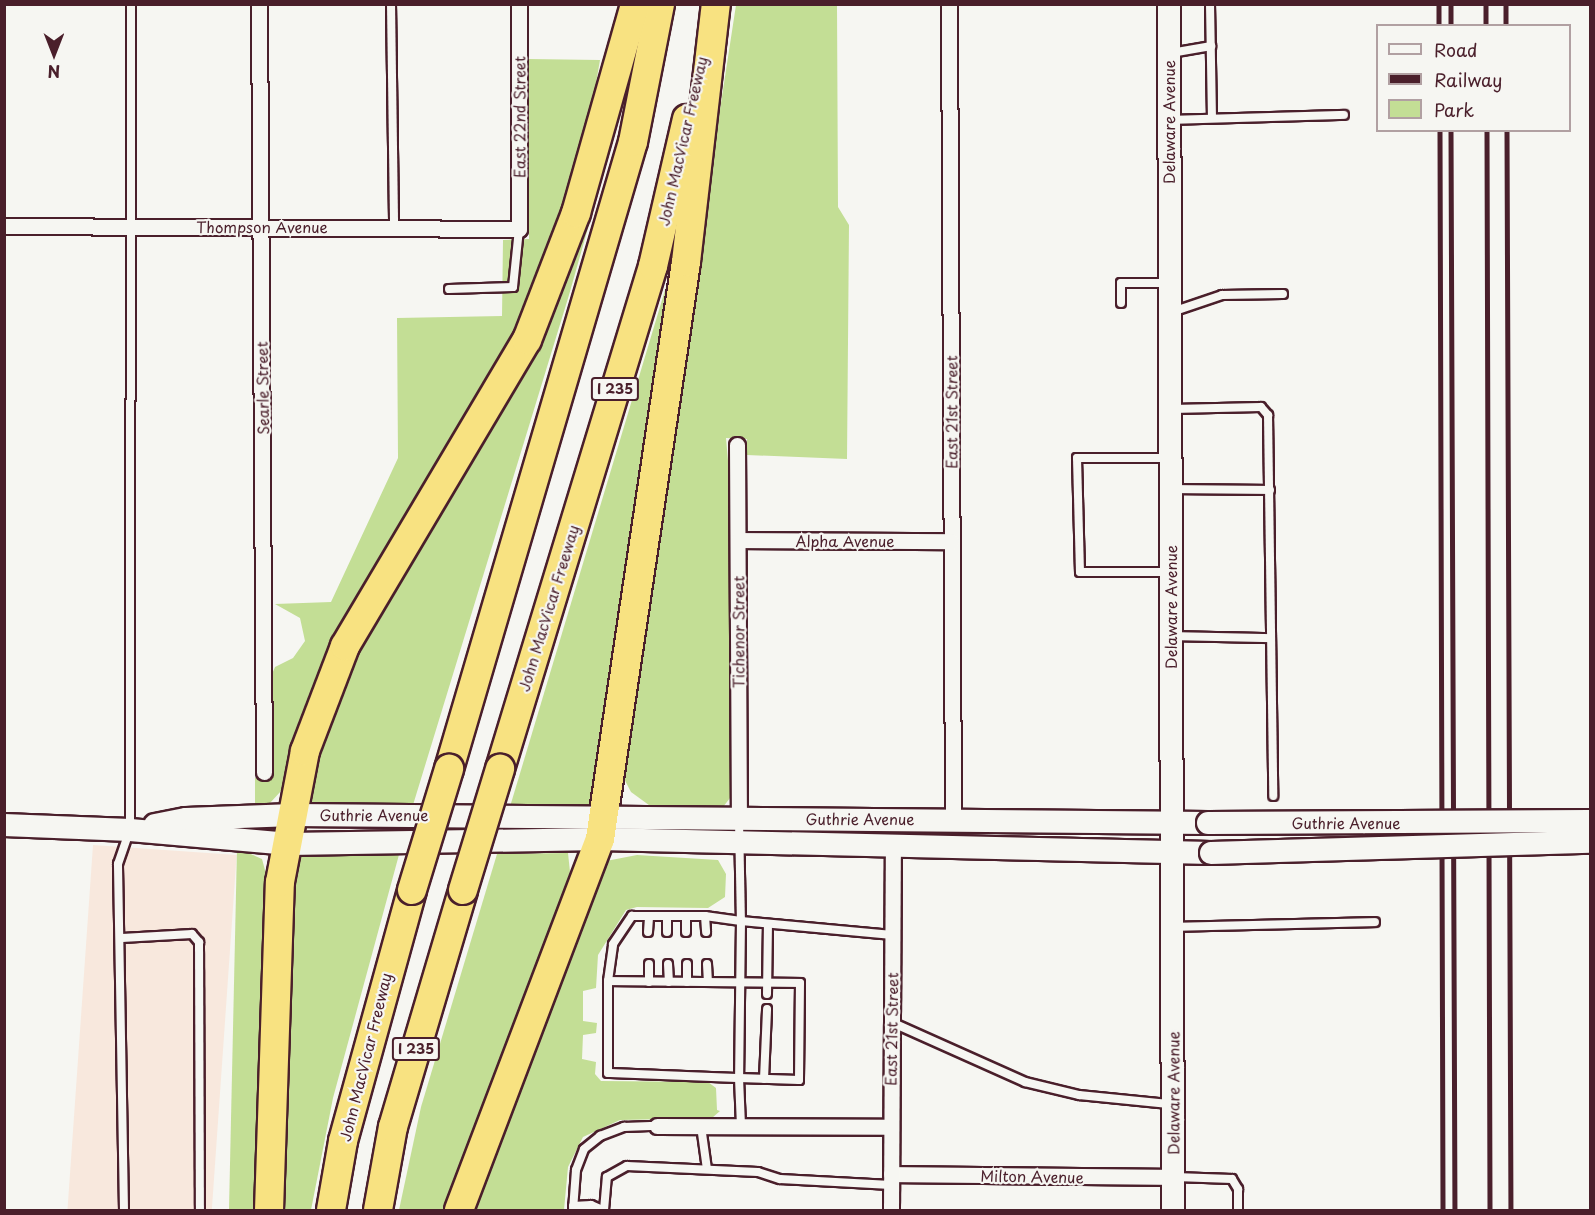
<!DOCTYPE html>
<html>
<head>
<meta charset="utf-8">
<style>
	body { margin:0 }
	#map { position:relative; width:1595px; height:1215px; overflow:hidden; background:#f6f6f2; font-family:"Playpen Sans",sans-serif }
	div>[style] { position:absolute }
	.built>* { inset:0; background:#f8e8dd; transform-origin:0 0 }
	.green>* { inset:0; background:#c3de95 }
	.roads { filter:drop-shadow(2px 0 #4a1f2b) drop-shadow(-2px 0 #4a1f2b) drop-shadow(0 2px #4a1f2b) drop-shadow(0 -2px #4a1f2b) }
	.service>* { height:8px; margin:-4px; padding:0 4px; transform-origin:4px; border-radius:4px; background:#f6f6f2 }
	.minor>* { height:15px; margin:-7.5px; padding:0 7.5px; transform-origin:7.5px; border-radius:7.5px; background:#f6f6f2 }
	.secondary>* { height:22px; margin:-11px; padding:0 11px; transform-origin:11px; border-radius:11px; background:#f6f6f2 }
	.motorway>* { height:28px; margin:-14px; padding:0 14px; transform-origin:14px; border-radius:14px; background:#f8e281 }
	.rail>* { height:4.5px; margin:-2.25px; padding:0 2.25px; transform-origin:2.25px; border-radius:2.25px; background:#4a1f2b }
	.bridges { filter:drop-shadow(2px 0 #4a1f2b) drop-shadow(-2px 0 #4a1f2b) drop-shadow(0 2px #4a1f2b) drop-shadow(0 -2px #4a1f2b) }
	.secondary-bridge>* { height:22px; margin:-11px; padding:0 11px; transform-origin:11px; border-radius:11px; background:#f6f6f2 }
	.motorway-bridge>* { height:28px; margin:-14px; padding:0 14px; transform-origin:14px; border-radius:14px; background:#f8e281 }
	span { translate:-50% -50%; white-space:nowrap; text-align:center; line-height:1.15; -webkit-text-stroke:4.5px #f6f6f2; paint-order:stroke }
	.shield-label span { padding:2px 4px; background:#f6f6f2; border:2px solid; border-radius:4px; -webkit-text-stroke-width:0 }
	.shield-label { font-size:14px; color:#4a1f2b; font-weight:700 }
	.street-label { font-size:15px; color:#4a1f2b }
	.frame { position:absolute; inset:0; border:6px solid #4a1f2b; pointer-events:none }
	.legend { position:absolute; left:1376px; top:24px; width:195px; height:108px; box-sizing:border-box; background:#f6f6f2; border:2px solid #b1a0a2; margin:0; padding:8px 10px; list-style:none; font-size:18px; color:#4a1f2b }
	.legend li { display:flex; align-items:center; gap:12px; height:30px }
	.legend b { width:30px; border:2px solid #b1a0a2 }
	.north { position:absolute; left:24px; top:24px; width:60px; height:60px; -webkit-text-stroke:4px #f6f6f2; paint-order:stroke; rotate:180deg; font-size:16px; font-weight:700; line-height:24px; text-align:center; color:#4a1f2b }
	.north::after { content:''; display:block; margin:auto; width:21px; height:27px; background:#4a1f2b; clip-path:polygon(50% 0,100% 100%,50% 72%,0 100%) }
</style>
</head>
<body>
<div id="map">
	<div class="built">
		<div style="left:93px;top:845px;width:144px;height:365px;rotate:4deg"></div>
	</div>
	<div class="green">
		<div style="clip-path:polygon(736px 5px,837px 5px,838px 207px,849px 225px,847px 459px,747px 455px,747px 439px,726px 438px,731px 495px,730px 798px,723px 807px,711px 811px,653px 808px,631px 792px,619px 769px)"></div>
		<div style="clip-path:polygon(529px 59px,600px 60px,588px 129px,561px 218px,520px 327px,354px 601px,315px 686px,281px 791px,270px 803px,255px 807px,255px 778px,270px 777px,270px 679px,275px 667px,293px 658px,305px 641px,300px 618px,275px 604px,331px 602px,398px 458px,397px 318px,502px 316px,503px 240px,529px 239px)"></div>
		<div style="clip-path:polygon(610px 139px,613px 140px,569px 295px,413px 805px,308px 805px,308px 790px,348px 662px,396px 577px)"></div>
		<div style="clip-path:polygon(674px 260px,593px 802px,589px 810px,509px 810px)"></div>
		<div style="clip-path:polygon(237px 848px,262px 859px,269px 885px,258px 1210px,229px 1210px)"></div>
		<div style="clip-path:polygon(306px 851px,400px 851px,333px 1098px,311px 1210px,277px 1210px,287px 906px,298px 859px)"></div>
		<div style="clip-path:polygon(568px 853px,570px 872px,450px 1210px,399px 1210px,421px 1107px,497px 854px)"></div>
		<div style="clip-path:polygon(637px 855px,718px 860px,726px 874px,725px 897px,708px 908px,637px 907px,626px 910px,598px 955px,596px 988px,583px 991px,583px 1021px,597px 1023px,596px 1033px,583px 1035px,582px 1059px,596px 1062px,595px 1074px,601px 1081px,708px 1082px,716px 1088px,717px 1110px,720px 1111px,712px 1118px,620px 1120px,583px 1137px,568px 1167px,564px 1210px,470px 1210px,606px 861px)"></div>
	</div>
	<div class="roads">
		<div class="service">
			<div style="left:391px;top:4px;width:223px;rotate:89.2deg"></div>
			<div style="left:1210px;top:4px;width:114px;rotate:89deg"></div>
			<div style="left:1171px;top:53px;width:41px;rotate:-9.9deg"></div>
			<div style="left:1172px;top:120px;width:172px;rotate:-1.7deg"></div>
			<div style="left:449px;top:289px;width:64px;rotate:-1.8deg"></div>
			<div style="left:513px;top:287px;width:58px;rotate:-84.1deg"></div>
			<div style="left:1121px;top:303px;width:20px;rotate:-90deg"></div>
			<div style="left:1121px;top:283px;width:47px"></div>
			<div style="left:1172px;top:312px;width:53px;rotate:-18.8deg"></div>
			<div style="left:1222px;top:295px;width:61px;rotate:-0.9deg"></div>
			<div style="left:1172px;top:409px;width:89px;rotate:-1.3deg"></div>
			<div style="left:1261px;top:407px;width:11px;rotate:49deg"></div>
			<div style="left:1268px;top:415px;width:381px;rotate:89.2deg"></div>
			<div style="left:1168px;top:458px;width:91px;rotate:180deg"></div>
			<div style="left:1077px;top:458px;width:114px;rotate:88.5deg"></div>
			<div style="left:1080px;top:572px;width:90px"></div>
			<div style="left:1172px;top:489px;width:98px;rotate:0.6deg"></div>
			<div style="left:1173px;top:636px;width:98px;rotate:1.2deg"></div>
			<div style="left:739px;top:820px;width:101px;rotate:88.9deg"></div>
			<div style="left:741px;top:921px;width:152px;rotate:5.3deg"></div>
			<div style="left:632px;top:916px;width:73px"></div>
			<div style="left:705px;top:916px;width:36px;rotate:8deg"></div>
			<div style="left:741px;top:921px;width:157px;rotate:90.7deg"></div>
			<div style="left:739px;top:1078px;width:131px;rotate:-177.8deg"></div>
			<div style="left:608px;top:1073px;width:92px;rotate:-90deg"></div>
			<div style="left:608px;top:981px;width:37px;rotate:-82deg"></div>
			<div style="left:613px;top:944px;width:34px;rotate:-56deg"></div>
			<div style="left:667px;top:916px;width:16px;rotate:90deg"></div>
			<div style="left:686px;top:916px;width:16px;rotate:90deg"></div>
			<div style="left:705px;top:916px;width:16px;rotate:86deg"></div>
			<div style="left:1173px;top:927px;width:202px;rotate:-1.4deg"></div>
			<div style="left:648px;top:932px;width:16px;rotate:-86deg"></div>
			<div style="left:122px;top:938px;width:70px;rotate:-3.3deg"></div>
			<div style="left:192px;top:934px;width:11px;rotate:49deg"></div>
			<div style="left:199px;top:942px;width:268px;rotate:89.8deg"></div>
			<div style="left:649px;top:964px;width:18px;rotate:90deg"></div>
			<div style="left:668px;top:964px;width:18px;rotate:87deg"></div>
			<div style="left:687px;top:964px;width:18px;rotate:90deg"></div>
			<div style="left:707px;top:964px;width:18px;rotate:87deg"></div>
			<div style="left:608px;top:981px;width:192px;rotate:0.6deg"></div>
			<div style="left:800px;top:983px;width:97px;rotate:90.6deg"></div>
			<div style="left:799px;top:1080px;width:60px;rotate:-178.1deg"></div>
			<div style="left:739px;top:1078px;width:48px;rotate:87.6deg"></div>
			<div style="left:767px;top:994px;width:69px;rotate:-89.2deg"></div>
			<div style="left:891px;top:1022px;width:147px;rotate:24.1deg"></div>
			<div style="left:1025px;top:1082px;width:56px;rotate:13.5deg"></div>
			<div style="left:1079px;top:1095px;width:90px;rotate:5.7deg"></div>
			<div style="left:764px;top:1079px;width:70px;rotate:-87.5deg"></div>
			<div style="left:701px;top:1126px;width:43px;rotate:82.1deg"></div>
			<div style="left:1175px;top:1177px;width:57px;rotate:2deg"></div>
			<div style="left:1232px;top:1179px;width:12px;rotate:59deg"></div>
			<div style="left:1238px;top:1189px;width:21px;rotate:90deg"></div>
			<div style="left:573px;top:1206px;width:18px;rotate:-3deg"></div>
			<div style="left:591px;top:1205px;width:13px;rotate:23deg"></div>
			<div style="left:124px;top:1210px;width:346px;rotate:-91deg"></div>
			<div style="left:118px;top:864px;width:36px;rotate:-71deg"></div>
			<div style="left:130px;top:830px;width:826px;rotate:-89.93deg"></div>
			<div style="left:573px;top:1210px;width:40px;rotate:-85.7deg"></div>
			<div style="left:576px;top:1170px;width:22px;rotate:-69deg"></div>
			<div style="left:584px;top:1149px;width:21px;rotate:-39deg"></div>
			<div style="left:600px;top:1136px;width:26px;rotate:-21deg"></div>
			<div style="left:624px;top:1127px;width:33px;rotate:-2deg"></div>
			<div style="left:604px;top:1210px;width:33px;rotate:-85deg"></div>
			<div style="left:607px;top:1177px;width:23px;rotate:-29deg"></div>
			<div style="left:627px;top:1166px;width:131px;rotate:2.6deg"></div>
			<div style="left:758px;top:1172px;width:23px;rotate:18deg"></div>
			<div style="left:780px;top:1179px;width:111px;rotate:3.1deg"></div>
		</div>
		<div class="minor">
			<div style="left:259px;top:4px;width:768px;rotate:89.63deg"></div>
			<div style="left:949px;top:4px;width:815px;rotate:89.72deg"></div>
			<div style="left:4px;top:226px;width:515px;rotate:0.33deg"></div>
			<div style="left:519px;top:229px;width:225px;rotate:-90deg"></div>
			<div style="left:737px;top:445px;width:374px;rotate:89.7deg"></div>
			<div style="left:738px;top:540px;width:213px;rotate:0.3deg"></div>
			<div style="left:657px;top:1126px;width:233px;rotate:0.2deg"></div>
			<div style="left:891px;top:1174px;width:282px;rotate:0.6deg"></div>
			<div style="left:891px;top:1210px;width:362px;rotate:-89.7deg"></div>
		</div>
		<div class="secondary">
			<div style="left:1169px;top:4px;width:1206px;rotate:89.81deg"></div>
			<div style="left:4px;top:825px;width:126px;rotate:2.3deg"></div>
			<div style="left:130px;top:830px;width:160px;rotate:5deg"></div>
			<div style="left:289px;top:844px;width:311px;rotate:-0.9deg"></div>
			<div style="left:600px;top:839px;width:611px;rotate:1.31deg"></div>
			<div style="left:155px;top:825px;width:32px;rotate:-11deg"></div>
			<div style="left:186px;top:819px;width:107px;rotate:-2.1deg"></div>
			<div style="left:293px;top:815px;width:915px;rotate:0.5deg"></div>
		</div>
		<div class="motorway">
			<div style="left:449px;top:769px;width:653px;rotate:-73.65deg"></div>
			<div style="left:633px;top:142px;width:141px;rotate:-78.9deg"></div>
			<div style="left:500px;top:769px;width:526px;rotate:-73.08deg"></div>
			<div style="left:653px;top:266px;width:151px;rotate:-77deg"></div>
			<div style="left:269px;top:1210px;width:328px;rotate:-88.1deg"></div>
			<div style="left:280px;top:882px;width:133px;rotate:-79.2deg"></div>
			<div style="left:305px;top:751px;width:112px;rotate:-69.1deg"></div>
			<div style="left:345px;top:646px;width:356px;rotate:-59.3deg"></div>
			<div style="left:527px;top:340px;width:136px;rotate:-68.9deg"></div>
			<div style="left:576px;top:213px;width:217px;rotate:-74.2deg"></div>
			<div style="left:331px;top:1210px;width:70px;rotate:-80.1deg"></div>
			<div style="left:343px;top:1141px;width:260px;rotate:-74.6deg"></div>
			<div style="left:378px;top:1210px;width:84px;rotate:-79.8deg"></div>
			<div style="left:393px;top:1127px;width:247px;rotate:-73.5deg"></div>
			<div style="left:459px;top:1210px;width:397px;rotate:-69.2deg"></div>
			<div style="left:600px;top:839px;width:583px;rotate:-81.52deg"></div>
			<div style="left:686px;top:262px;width:260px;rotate:-83.4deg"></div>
		</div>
	</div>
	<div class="rail">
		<div style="left:1439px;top:4px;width:22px;rotate:90deg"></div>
		<div style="left:1451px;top:4px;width:22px;rotate:90deg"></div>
		<div style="left:1486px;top:4px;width:22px;rotate:90deg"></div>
		<div style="left:1506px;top:4px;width:22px;rotate:90deg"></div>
		<div style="left:1440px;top:130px;width:1080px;rotate:89.84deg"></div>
		<div style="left:1451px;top:130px;width:1080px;rotate:89.79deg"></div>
		<div style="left:1487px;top:130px;width:1080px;rotate:89.84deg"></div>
		<div style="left:1507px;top:130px;width:1080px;rotate:89.79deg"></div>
	</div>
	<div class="bridges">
		<div class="secondary-bridge">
			<div style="left:1208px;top:823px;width:382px;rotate:-0.3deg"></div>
			<div style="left:1211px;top:853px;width:379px;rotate:-1.7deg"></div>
		</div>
		<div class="motorway-bridge">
			<div style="left:412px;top:890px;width:127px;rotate:-73deg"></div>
			<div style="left:463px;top:890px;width:127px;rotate:-73deg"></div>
		</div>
	</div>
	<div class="shield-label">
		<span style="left:615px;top:389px">I 235</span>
		<span style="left:416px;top:1049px">I 235</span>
	</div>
	<div class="street-label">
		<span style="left:519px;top:117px;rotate:-90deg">East 22nd Street</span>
		<span style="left:1169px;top:122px;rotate:-90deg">Delaware Avenue</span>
		<span style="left:682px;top:141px;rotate:-77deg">John MacVicar Freeway</span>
		<span style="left:262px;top:227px">Thompson Avenue</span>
		<span style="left:262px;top:388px;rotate:-91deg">Searle Street</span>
		<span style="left:951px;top:412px;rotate:-90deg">East 21st Street</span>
		<span style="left:845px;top:541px">Alpha Avenue</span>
		<span style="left:1171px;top:607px;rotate:-90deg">Delaware Avenue</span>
		<span style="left:548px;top:608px;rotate:-73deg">John MacVicar Freeway</span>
		<span style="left:738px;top:632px;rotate:-90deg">Tichenor Street</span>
		<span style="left:374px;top:815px">Guthrie Avenue</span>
		<span style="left:860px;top:819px">Guthrie Avenue</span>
		<span style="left:1346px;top:823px">Guthrie Avenue</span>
		<span style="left:891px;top:1029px;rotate:-89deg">East 21st Street</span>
		<span style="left:365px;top:1057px;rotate:-76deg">John MacVicar Freeway</span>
		<span style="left:1173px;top:1093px;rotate:-90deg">Delaware Avenue</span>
		<span style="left:1032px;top:1176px;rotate:1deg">Milton Avenue</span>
	</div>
	<div class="frame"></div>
	<ul class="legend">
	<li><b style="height:8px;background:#f6f6f2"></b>Road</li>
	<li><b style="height:8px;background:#4a1f2b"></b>Railway</li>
	<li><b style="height:16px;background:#c3de95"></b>Park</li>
	</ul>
	<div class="north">N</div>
</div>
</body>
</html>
